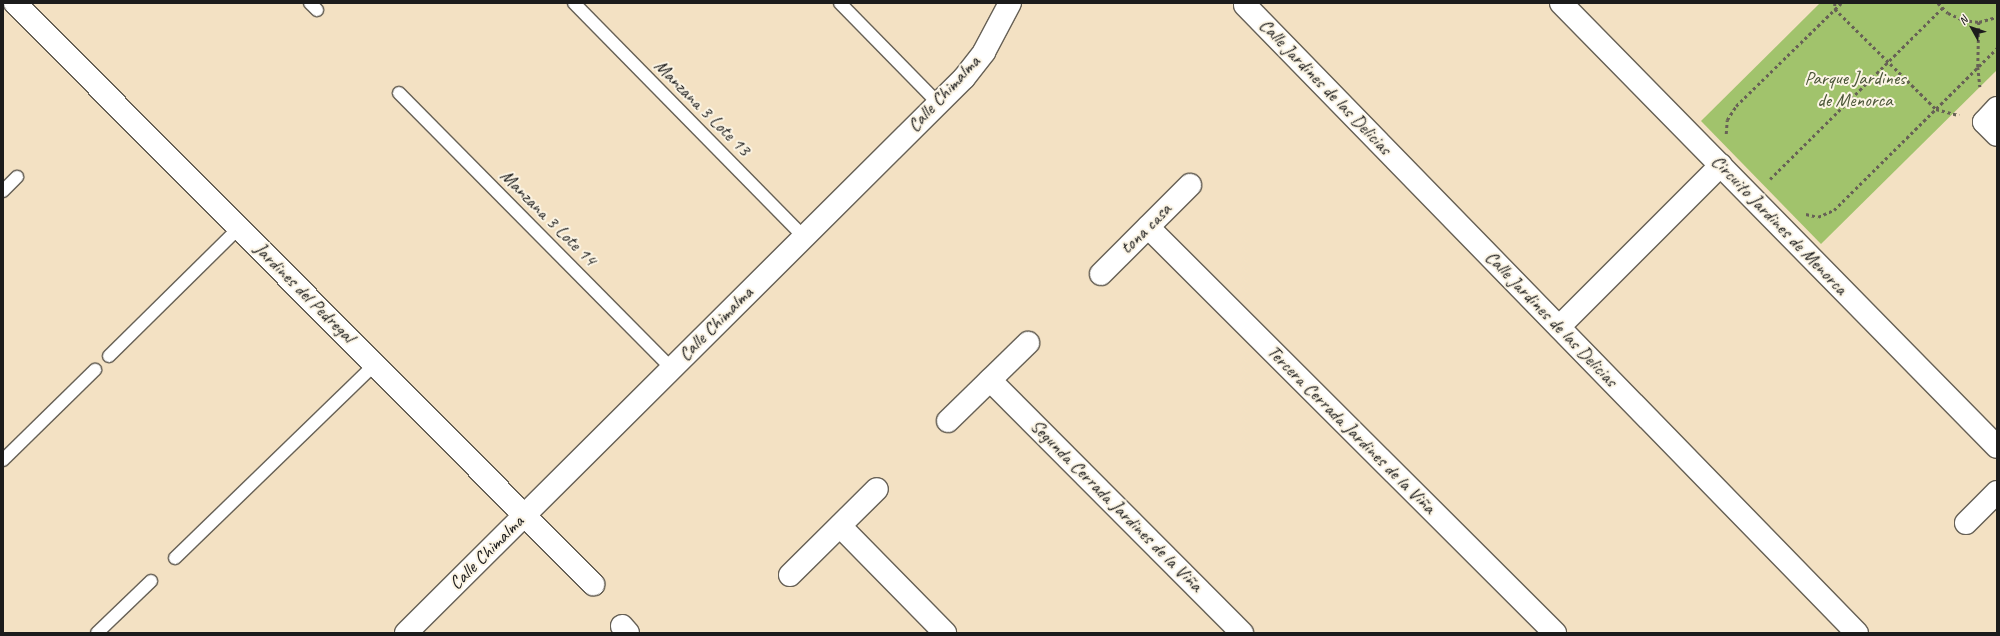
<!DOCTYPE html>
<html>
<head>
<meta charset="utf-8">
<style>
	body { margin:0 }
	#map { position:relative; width:2000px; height:636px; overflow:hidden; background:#f3e1c3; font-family:Caveat,sans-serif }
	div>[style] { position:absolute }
	.green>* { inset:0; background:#a1c36c }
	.path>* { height:2.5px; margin-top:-1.25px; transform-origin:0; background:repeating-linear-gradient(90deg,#676156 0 3px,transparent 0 6px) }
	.roads { filter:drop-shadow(1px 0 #676156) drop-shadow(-1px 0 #676156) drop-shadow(0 1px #676156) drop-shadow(0 -1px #676156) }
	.lane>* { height:12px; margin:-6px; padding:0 6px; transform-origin:6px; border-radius:6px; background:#fff }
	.street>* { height:22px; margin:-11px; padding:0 11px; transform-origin:11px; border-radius:11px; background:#fff }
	span { translate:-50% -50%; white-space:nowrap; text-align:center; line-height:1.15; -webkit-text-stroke:4px #fcf5e5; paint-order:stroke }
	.park-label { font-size:19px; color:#4b5638 }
	.street-label { font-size:19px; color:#1c1c1c }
	.frame { position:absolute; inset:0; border:4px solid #1c1c1c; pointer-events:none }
	.north { position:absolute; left:1952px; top:8px; width:40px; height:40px; -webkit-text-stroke:3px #fcf5e5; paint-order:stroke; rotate:310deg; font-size:11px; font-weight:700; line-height:16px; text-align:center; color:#1c1c1c }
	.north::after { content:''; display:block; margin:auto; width:14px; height:18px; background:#1c1c1c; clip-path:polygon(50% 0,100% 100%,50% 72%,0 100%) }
</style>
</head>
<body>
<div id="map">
	<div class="green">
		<div style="clip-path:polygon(1820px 3px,1997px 3px,1997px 70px,1821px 244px,1701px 121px)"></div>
	</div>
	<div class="path">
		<div style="left:1835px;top:3px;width:6px;rotate:90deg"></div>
		<div style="left:1835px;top:9px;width:142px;rotate:44.7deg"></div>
		<div style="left:1936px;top:109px;width:24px;rotate:15deg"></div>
		<div style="left:1938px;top:3px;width:14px;rotate:45deg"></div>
		<div style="left:1948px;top:13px;width:17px;rotate:25deg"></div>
		<div style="left:1963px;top:20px;width:16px;rotate:7deg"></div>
		<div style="left:1979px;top:22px;width:19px;rotate:-16deg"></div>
		<div style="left:1979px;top:22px;width:45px;rotate:91.3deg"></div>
		<div style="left:1978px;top:67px;width:20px;rotate:84deg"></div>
		<div style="left:1726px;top:134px;width:14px;rotate:-86deg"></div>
		<div style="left:1727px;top:120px;width:17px;rotate:-57deg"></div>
		<div style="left:1736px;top:106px;width:147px;rotate:-44.4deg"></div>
		<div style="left:1770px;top:179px;width:244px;rotate:-44.8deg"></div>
		<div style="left:1806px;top:214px;width:12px;rotate:14deg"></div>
		<div style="left:1818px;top:217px;width:17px;rotate:-24deg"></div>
		<div style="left:1834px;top:210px;width:230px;rotate:-44.8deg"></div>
	</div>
	<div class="roads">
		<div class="lane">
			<div style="left:310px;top:3px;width:10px;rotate:45deg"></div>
			<div style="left:574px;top:3px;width:328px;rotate:45.5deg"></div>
			<div style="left:840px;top:3px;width:140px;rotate:45.6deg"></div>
			<div style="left:399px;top:93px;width:388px;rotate:45.3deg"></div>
			<div style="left:3px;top:191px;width:20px;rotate:-45deg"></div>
			<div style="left:109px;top:356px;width:182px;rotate:-44.6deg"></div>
			<div style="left:3px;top:460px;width:129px;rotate:-44.4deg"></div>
			<div style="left:175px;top:558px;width:279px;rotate:-44.1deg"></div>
			<div style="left:97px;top:633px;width:75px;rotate:-43.9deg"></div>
		</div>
		<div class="street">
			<div style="left:15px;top:3px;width:820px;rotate:45.15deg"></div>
			<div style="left:1561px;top:3px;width:622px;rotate:45.52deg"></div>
			<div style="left:1245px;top:5px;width:877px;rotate:45.74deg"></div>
			<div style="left:1997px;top:108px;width:19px;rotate:133deg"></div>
			<div style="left:1984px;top:122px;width:18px;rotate:45deg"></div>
			<div style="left:1148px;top:227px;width:575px;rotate:44.93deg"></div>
			<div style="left:1101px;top:274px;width:126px;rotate:-45deg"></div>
			<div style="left:1559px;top:327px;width:229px;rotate:-45deg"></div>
			<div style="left:990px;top:380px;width:357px;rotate:45.1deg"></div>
			<div style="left:948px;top:421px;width:112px;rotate:-44.3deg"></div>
			<div style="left:1966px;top:523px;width:44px;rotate:-45deg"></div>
			<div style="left:840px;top:526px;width:150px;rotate:45.5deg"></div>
			<div style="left:790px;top:575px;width:122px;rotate:-44.7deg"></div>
			<div style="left:622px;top:626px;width:9px;rotate:49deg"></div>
			<div style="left:406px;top:633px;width:787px;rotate:-44.85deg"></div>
			<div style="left:964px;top:78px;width:33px;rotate:-52deg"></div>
			<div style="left:984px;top:52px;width:55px;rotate:-62deg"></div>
		</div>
	</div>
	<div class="park-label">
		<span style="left:1855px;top:90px">Parque Jardines<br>de Menorca</span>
	</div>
	<div class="street-label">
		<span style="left:1325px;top:87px;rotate:46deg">Calle Jardines de las Delicias</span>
		<span style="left:944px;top:94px;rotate:-47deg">Calle Chimalma</span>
		<span style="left:702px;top:108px;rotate:45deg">Manzana 3 Lote 13</span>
		<span style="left:548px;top:218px;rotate:45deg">Manzana 3 Lote 14</span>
		<span style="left:1779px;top:225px;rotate:46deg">Circuito Jardines de Menorca</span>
		<span style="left:1146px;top:229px;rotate:-45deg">tona casa</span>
		<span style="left:304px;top:293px;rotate:45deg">Jardines del Pedregal</span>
		<span style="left:1551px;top:319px;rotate:46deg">Calle Jardines de las Delicias</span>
		<span style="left:716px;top:324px;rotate:-45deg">Calle Chimalma</span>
		<span style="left:1351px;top:430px;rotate:45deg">Tercera Cerrada Jardines de la Viña</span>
		<span style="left:1116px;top:506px;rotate:45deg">Segunda Cerrada Jardines de la Viña</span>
		<span style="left:487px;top:553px;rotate:-45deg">Calle Chimalma</span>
	</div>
	<div class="frame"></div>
	<div class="north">N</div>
</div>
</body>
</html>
